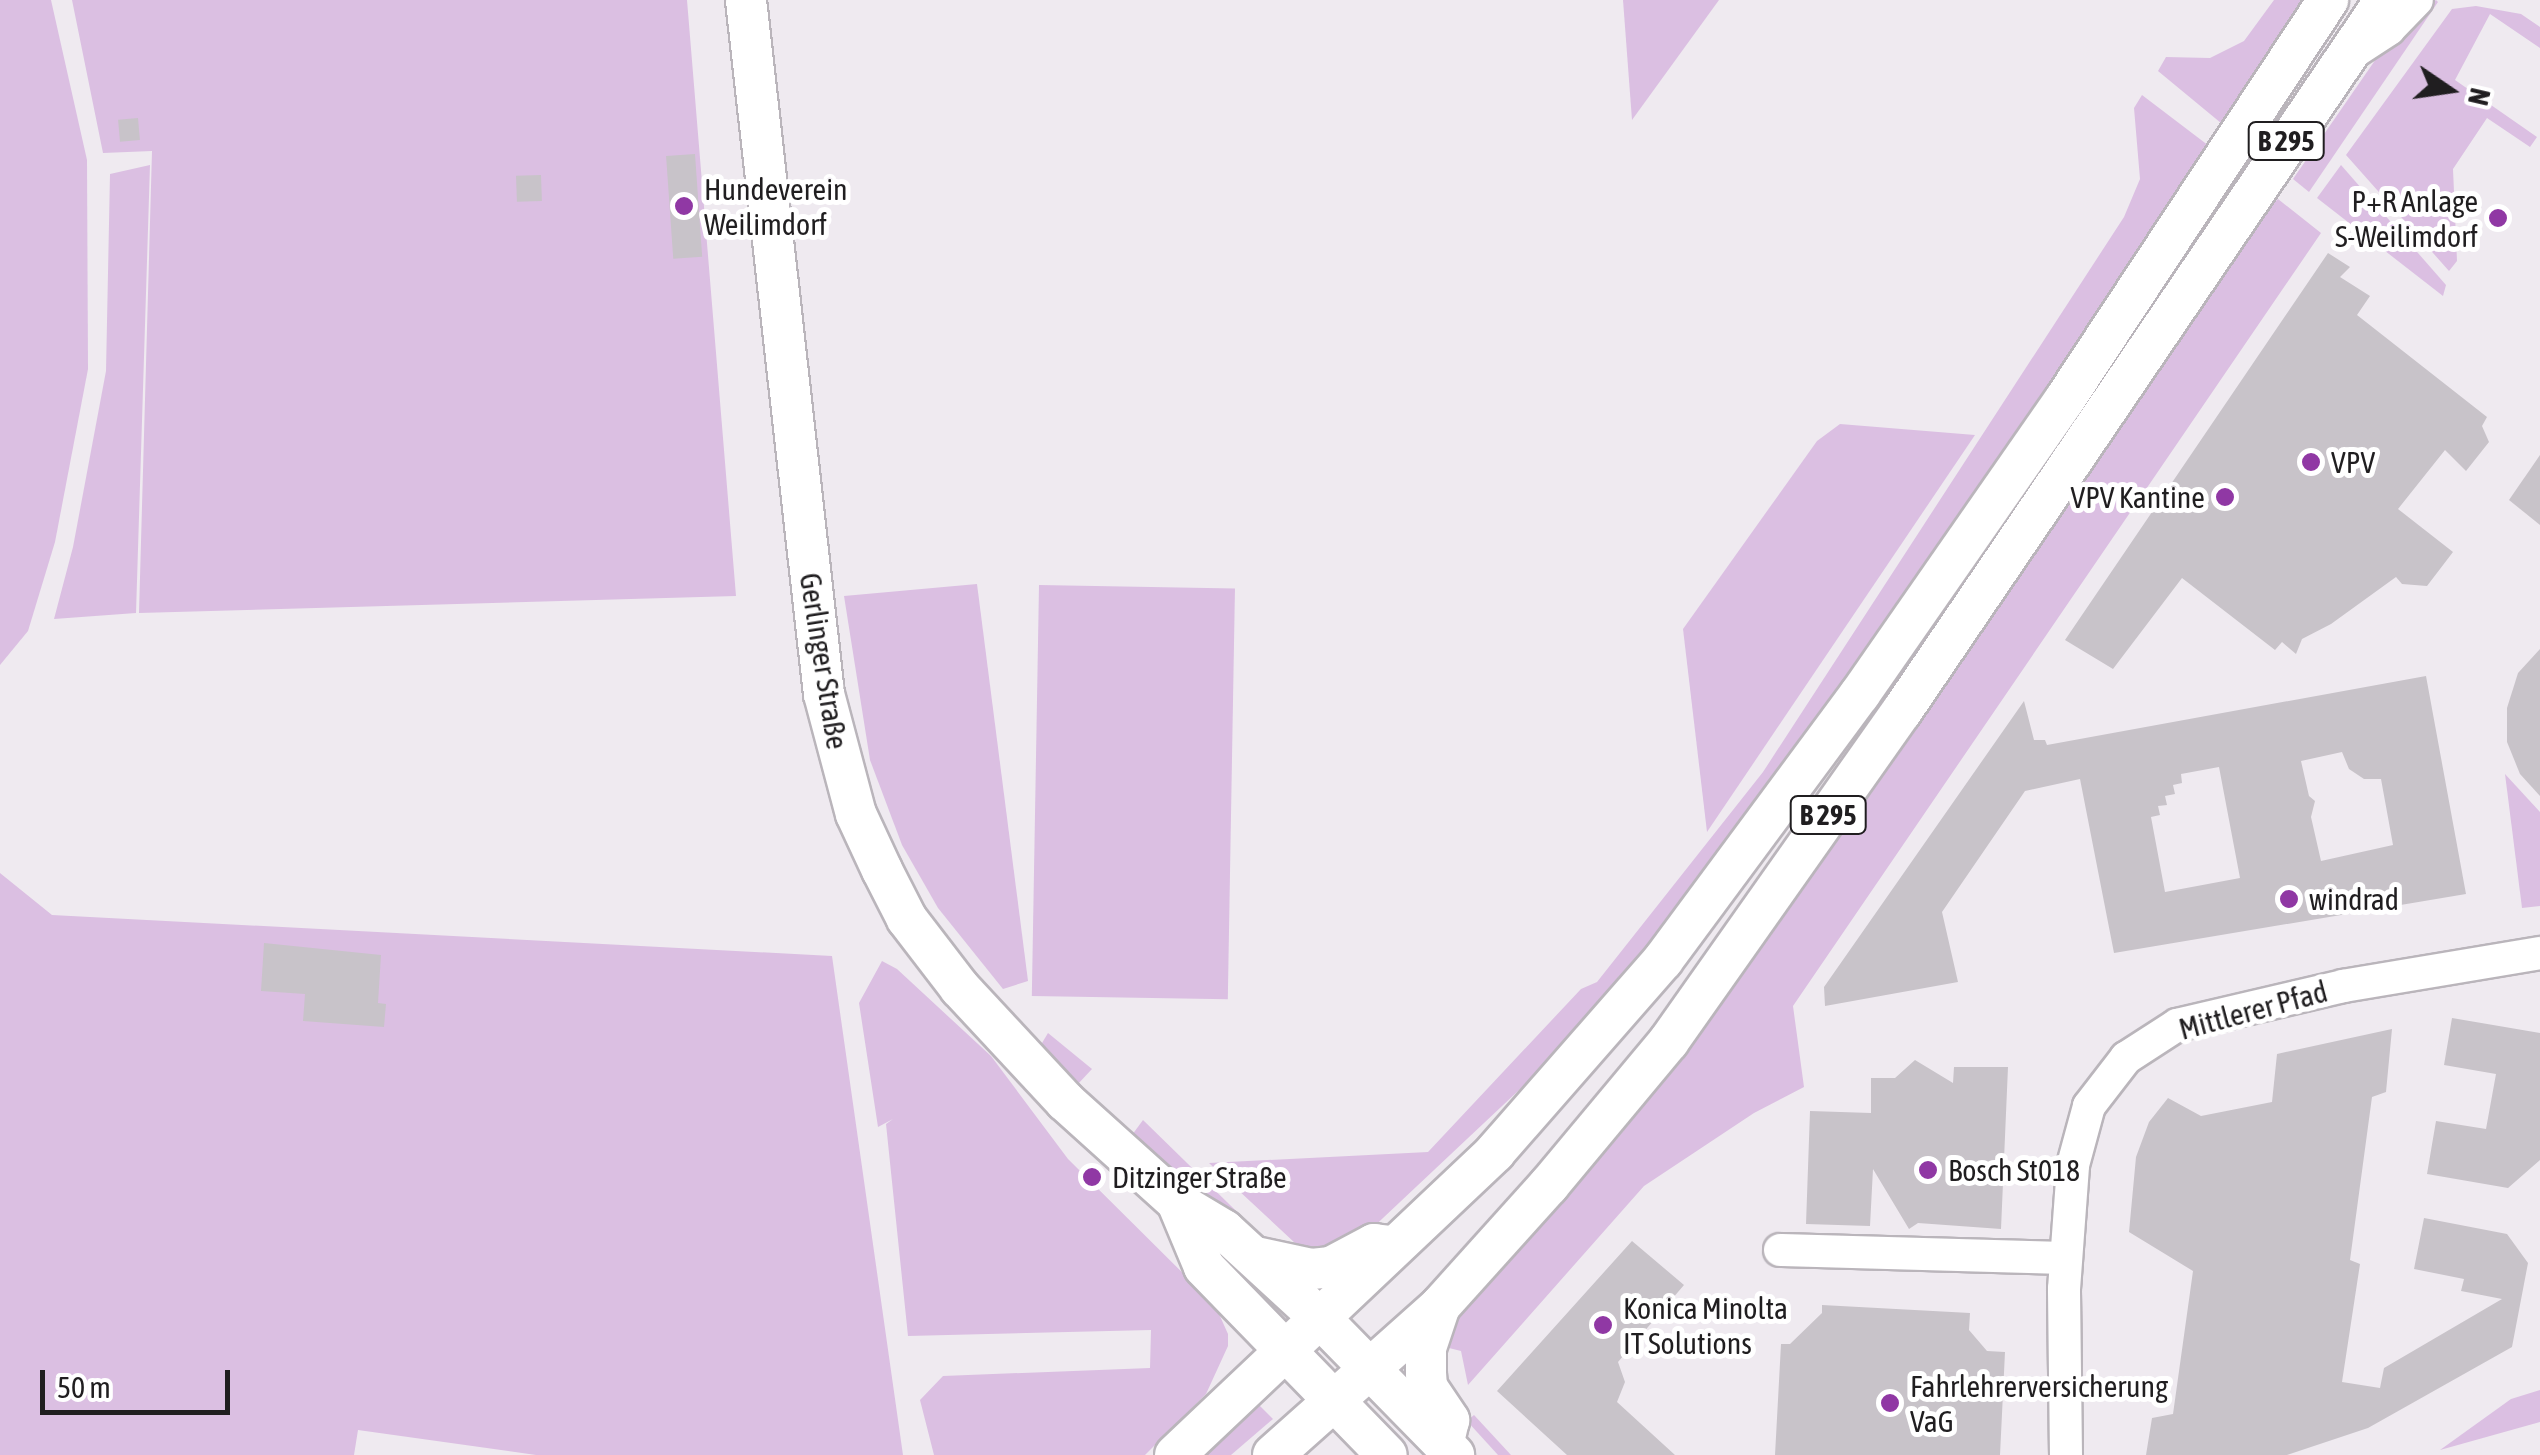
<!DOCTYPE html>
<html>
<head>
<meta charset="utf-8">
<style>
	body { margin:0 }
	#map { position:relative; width:2540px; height:1455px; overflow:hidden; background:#efeaf0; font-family:"Asap Condensed",sans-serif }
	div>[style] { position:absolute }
	.green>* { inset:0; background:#dbbfe2; transform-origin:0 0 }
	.building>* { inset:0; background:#c8c3c9; transform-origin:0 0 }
	.roads { filter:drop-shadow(2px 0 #bab5bb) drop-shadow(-2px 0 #bab5bb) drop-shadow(0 2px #bab5bb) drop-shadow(0 -2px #bab5bb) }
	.minor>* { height:32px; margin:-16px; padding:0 16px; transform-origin:16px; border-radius:16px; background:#fff }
	.major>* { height:40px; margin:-20px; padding:0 20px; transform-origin:20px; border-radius:20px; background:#fff }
	.dots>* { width:28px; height:28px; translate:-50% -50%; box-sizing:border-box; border:5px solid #fff; border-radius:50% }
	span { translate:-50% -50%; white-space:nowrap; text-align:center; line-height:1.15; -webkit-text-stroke:10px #fff; paint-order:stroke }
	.shield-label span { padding:2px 8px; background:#fff; border:2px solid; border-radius:8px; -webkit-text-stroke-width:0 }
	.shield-label { font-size:28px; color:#201e20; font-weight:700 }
	.poi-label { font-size:30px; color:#201e20 }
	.left { translate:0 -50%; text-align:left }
	.right { translate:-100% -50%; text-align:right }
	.street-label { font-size:30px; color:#201e20 }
	.north { position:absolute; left:2400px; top:40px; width:100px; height:100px; -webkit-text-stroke:8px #fff; paint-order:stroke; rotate:103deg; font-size:28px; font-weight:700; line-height:40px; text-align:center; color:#201e20 }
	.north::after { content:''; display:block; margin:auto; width:35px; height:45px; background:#201e20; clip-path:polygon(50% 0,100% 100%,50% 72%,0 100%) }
	.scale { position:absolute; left:40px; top:1370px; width:190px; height:45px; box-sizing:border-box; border:5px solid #201e20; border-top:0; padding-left:12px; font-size:30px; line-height:35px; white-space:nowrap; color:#201e20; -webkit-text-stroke:8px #fff; paint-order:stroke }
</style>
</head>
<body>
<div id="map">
	<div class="green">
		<div style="clip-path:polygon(0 0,51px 0,87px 160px,88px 369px,55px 542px,28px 631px,0 665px)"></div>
		<div style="clip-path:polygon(72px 0,687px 0,736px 596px,139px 613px,152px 151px,103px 153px)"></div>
		<div style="clip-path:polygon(1623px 0,1719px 0,1632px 120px)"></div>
		<div style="clip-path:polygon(2274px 0,2309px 0,2227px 128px,2158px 71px,2166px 57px,2210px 58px,2244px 41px)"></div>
		<div style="clip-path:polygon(2436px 0,2438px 2px,2309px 192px,2293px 179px,2396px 30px)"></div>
		<div style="clip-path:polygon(2476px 6px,2521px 14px,2540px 27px,2540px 48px,2490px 14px,2455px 80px,2537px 137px,2530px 147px,2487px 118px,2453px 169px,2457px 261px,2449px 271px,2346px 155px,2452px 9px)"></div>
		<div style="clip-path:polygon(2142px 95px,2213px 149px,1756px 812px,1569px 1043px,1366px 1234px,1331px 1252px,1296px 1256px,1295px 1243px,1209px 1163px,1428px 1152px,1581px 989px,1597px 982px,1763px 772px,2124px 217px,2140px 179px,2134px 108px)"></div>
		<div style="clip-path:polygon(150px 165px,136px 613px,54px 619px,73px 547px,106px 371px,110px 174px)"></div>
		<div style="clip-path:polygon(2341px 165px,2446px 285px,2443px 296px,2317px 198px)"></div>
		<div style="clip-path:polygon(2278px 199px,2321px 233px,1793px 1006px,1804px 1087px,1754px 1113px,1644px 1186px,1468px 1385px,1461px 1351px,1441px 1346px,1449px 1323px,2233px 240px)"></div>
		<div style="clip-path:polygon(1840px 424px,1975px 435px,1707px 832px,1683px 629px,1817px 441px)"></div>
		<div style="clip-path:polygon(977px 584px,1028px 981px,1003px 989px,938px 908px,902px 845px,870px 760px,844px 596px)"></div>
		<div style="left:1039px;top:585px;width:196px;height:411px;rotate:1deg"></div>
		<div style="clip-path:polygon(2505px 774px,2540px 812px,2540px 906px,2522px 908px)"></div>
		<div style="clip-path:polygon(0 873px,52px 915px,832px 956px,903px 1455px,536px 1455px,358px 1430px,354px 1455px,0 1455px)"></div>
		<div style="clip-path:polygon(882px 961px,897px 969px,991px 1056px,1068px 1159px,1215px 1305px,1228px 1334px,1228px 1346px,1206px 1394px,1145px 1455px,934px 1455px,920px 1400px,943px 1376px,1150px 1368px,1151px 1330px,908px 1336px,886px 1124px,893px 1119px,878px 1127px,859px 1003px)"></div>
		<div style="clip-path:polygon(1048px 1033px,1092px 1069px,1077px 1085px,1047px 1058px,1042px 1043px)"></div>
		<div style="clip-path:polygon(1143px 1120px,1277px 1251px,1252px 1240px,1132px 1135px)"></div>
		<div style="clip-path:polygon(2540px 1390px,2540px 1422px,2440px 1450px,2511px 1399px)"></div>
		<div style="clip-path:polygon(1256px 1402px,1273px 1419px,1231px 1455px,1201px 1455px)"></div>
		<div style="clip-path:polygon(1474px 1415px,1511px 1455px,1498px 1455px,1467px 1421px)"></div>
	</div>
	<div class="building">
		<div style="left:138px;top:118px;width:22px;height:20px;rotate:85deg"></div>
		<div style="left:695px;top:154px;width:103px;height:29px;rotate:86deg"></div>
		<div style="left:541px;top:175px;width:26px;height:25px;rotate:88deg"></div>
		<div style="clip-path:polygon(2328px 253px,2350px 267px,2340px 277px,2370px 296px,2357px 315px,2487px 417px,2482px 426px,2489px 442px,2466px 471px,2445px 450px,2398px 509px,2453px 552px,2427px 586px,2402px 584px,2396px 577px,2331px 624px,2302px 639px,2296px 654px,2282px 642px,2275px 650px,2182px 578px,2113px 669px,2065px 640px)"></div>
		<div style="clip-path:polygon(2540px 455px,2540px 525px,2509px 500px)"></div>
		<div style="clip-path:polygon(2540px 649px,2540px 796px,2520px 774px,2507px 742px,2507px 708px,2518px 673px)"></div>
		<div style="clip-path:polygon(evenodd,2426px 676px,2466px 894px,2114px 953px,2080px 779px,2025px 791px,1942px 912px,1958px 982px,1825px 1006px,1824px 987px,2024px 701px,2034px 740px,2045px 740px,2047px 745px,2426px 676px,2342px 752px,2349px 769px,2364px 779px,2381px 779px,2393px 845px,2321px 861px,2311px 817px,2315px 801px,2309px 796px,2301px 761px,2342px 752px,2426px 676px,2219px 767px,2240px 878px,2165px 892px,2151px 817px,2160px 815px,2158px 806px,2167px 805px,2165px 796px,2175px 794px,2173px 785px,2182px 783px,2181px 774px,2219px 767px)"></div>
		<div style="clip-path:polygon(264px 943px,381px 955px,378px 1003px,386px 1004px,384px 1027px,303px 1021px,305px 994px,261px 991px)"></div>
		<div style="clip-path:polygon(2452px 1018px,2540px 1033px,2540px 1160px,2508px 1188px,2427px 1174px,2436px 1121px,2486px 1129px,2496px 1074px,2444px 1065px)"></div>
		<div style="clip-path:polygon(2392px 1029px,2386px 1092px,2372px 1097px,2350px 1260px,2360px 1264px,2342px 1382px,2380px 1388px,2384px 1368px,2502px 1299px,2461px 1291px,2464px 1279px,2414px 1269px,2424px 1218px,2507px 1234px,2528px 1263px,2512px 1347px,2368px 1428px,2287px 1455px,2146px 1455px,2152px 1418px,2173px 1414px,2193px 1271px,2129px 1232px,2136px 1157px,2149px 1122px,2168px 1098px,2201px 1116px,2272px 1102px,2277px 1054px)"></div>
		<div style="clip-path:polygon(1915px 1060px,1953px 1083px,1954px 1067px,2008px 1067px,2001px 1229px,1918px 1223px,1909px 1229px,1873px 1169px,1870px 1226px,1806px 1224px,1810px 1111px,1871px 1113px,1871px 1078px,1895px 1078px)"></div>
		<div style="clip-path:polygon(1632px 1241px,1684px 1285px,1618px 1362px,1625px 1382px,1617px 1402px,1675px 1455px,1567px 1455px,1497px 1391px)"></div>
		<div style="clip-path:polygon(1822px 1305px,1970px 1313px,1969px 1330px,1987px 1351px,2005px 1352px,2000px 1455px,1775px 1455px,1781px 1344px,1790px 1344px,1822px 1313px)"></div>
	</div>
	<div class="roads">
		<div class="minor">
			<div style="left:2357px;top:50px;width:38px;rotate:-33deg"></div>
			<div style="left:2389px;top:29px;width:40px;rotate:-46deg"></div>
			<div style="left:1780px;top:1250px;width:286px;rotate:1.6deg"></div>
			<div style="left:2066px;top:1455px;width:166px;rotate:-90.7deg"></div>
			<div style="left:2064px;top:1289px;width:124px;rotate:-85.8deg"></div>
			<div style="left:2073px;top:1165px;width:61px;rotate:-74.8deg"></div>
			<div style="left:2089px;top:1106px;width:61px;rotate:-52.4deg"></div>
			<div style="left:2126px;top:1058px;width:61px;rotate:-32.9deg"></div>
			<div style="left:2177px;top:1025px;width:171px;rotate:-13.2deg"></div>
			<div style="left:2343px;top:986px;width:200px;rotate:-9.5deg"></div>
		</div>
		<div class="major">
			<div style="left:746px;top:0;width:698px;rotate:83.59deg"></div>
			<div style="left:824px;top:694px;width:124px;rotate:75.1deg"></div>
			<div style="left:856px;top:814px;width:62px;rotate:65.1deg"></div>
			<div style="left:882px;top:870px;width:55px;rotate:63deg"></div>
			<div style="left:907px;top:919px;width:87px;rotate:52.5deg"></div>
			<div style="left:960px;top:988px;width:154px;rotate:47.1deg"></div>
			<div style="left:1065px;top:1101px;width:151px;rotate:42deg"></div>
			<div style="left:1177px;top:1202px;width:55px;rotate:30.8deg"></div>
			<div style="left:1224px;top:1230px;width:133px;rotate:42.6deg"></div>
			<div style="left:1322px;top:1320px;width:189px;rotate:45.6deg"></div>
			<div style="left:1177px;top:1202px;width:70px;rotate:67.4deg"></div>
			<div style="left:1204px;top:1267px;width:262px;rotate:45.8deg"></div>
			<div style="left:1256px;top:1257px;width:57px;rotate:12.1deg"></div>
			<div style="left:1312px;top:1269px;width:19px;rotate:-6deg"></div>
			<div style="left:1331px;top:1267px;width:49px;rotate:-28.1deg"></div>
			<div style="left:1374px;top:1244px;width:17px;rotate:7deg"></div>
			<div style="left:1440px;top:1306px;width:44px;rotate:108.4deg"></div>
			<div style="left:1426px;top:1348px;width:25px;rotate:90deg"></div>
			<div style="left:1426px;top:1373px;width:14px;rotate:86deg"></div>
			<div style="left:1427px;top:1387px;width:40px;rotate:56deg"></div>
			<div style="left:1449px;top:1420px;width:13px;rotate:103deg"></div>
			<div style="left:1175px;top:1455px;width:441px;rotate:-43.4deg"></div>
			<div style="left:1495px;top:1152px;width:255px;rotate:-48.8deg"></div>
			<div style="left:1663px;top:960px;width:331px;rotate:-53.5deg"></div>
			<div style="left:1860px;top:694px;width:359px;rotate:-55.2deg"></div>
			<div style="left:2065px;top:399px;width:478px;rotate:-56.6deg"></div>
			<div style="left:1273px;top:1455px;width:224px;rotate:-41.7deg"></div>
			<div style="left:1440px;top:1306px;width:163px;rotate:-48deg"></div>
			<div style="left:1549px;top:1185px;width:187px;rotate:-50.2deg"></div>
			<div style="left:1669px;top:1041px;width:404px;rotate:-54.8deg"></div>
			<div style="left:1902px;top:711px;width:860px;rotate:-55.81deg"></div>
		</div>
	</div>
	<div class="dots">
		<div style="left:684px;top:206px;background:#9038a4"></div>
		<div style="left:2498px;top:218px;background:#9038a4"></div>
		<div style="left:2311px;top:462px;background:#9038a4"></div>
		<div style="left:2225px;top:497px;background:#9038a4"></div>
		<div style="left:2289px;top:899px;background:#9038a4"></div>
		<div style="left:1928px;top:1170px;background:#9038a4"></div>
		<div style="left:1092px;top:1177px;background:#9038a4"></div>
		<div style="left:1603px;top:1325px;background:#9038a4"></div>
		<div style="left:1890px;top:1403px;background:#9038a4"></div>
	</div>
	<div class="shield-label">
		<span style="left:2286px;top:141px">B 295</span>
		<span style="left:1828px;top:815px">B 295</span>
	</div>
	<div class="poi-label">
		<span class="left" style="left:704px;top:206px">Hundeverein<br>Weilimdorf</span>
		<span class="right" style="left:2478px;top:218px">P+R Anlage<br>S-Weilimdorf</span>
		<span class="left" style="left:2331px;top:462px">VPV</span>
		<span class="right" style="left:2205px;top:497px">VPV Kantine</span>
		<span class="left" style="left:2309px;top:899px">windrad</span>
		<span class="left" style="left:1948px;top:1170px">Bosch St018</span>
		<span class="left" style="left:1112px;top:1177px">Ditzinger Straße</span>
		<span class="left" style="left:1623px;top:1325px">Konica Minolta<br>IT Solutions</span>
		<span class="left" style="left:1910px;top:1403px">Fahrlehrerversicherung<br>VaG</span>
	</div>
	<div class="street-label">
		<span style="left:824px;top:661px;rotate:81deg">Gerlinger Straße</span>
		<span style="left:2253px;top:1010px;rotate:-15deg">Mittlerer Pfad</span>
	</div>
	<div class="north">N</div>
	<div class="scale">50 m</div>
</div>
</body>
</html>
